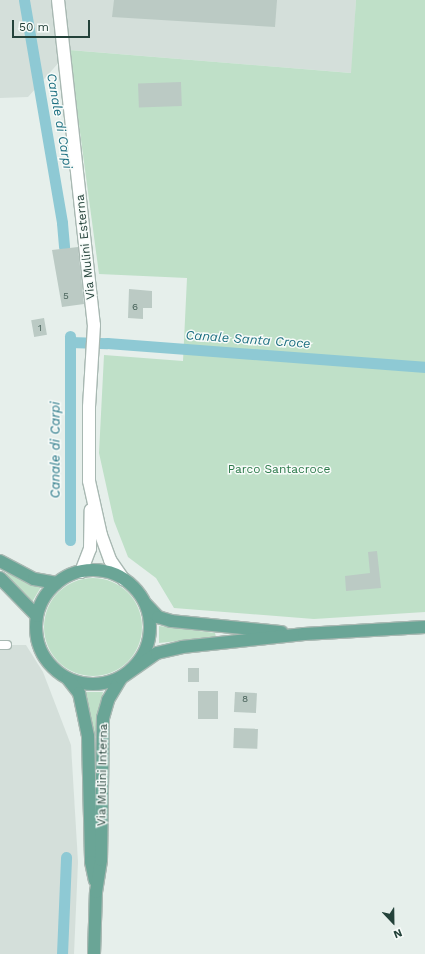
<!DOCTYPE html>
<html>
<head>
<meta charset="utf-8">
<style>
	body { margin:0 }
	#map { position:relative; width:425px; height:954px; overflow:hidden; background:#e6efeb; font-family:"Work Sans",sans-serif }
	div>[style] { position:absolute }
	.built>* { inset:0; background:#d4dfda }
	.green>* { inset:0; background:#bfe0c8 }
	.round { border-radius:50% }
	.canal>* { height:11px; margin:-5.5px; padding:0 5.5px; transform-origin:5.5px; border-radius:5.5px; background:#8ec9d4 }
	.building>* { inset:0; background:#bbcac4; transform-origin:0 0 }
	.roads { filter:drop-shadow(1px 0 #a8b8b2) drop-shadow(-1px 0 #a8b8b2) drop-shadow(0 1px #a8b8b2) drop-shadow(0 -1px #a8b8b2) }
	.street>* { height:8px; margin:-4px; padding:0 4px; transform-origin:4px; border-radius:4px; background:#fff }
	.secondary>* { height:12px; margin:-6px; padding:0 6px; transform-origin:6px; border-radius:6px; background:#fff }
	.primary>* { height:12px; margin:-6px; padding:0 6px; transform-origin:6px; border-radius:6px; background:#6aa596 }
	.primary>.ring { margin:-6px; padding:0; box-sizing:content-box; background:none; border:12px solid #6aa596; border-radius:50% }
	span { translate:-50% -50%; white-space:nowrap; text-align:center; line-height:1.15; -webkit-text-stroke:3px #f7fbf9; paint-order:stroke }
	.number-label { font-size:10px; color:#4a645c }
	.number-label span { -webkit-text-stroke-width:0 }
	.street-label { font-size:12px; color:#24423a }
	.park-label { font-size:12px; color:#2d7a4b }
	.water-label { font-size:13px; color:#1c6f80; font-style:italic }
	.north { position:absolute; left:373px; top:902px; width:40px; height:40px; -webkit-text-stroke:3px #f7fbf9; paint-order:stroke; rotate:158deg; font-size:11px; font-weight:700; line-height:16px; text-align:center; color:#24423a }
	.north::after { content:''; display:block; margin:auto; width:14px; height:18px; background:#24423a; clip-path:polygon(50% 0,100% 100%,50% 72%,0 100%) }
	.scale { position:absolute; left:12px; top:20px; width:78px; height:18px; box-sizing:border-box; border:2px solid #24423a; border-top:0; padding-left:5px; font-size:12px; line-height:14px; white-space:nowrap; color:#24423a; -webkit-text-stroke:3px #f7fbf9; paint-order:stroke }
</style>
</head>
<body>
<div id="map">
	<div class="built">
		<div style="clip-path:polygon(0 0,356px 0,352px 73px,70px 50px,28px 97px,0 98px)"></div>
		<div style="clip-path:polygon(0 645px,26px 645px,43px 672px,71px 745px,78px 862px,74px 954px,0 954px)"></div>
	</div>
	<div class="green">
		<div style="clip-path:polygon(356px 0,425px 0,425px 612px,314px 619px,174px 608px,156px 578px,128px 557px,114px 521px,99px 453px,104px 355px,183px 361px,187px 278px,99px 274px,69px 50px,351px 73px)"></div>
		<div style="clip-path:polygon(7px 573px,41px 587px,32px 602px,5px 575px)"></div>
		<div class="round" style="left:44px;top:578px;width:98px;height:98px"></div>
		<div style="clip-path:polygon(159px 626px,215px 633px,216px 637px,159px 643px)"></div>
		<div style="clip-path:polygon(83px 692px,103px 692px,98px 714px,96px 736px,93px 737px)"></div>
	</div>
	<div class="canal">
		<div style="left:24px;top:0;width:226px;rotate:80.3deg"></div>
		<div style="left:62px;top:223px;width:24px;rotate:85deg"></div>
		<div style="left:70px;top:336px;width:204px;rotate:90deg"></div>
		<div style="left:70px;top:342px;width:37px;rotate:2deg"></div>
		<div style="left:107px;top:343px;width:319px;rotate:4.3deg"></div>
		<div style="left:62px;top:954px;width:97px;rotate:-87.6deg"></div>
	</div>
	<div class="building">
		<div style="clip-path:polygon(114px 0,277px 0,275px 27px,112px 17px)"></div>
		<div style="left:181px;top:82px;width:24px;height:43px;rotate:88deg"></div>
		<div style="clip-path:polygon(78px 247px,84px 304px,62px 307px,52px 250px)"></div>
		<div style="clip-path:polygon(129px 289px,152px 291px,152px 308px,143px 308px,143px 319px,128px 318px)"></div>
		<div style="left:44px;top:318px;width:17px;height:13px;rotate:80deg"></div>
		<div style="clip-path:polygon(377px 551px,381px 588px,346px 591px,345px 576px,370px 573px,368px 552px)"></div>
		<div style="left:188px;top:668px;width:11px;height:14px"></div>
		<div style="left:198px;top:691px;width:20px;height:28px"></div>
		<div style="left:235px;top:692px;width:22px;height:20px;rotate:3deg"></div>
		<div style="left:234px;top:728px;width:24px;height:20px;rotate:2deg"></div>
	</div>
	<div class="roads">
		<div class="street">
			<div style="left:0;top:645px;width:7px"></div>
		</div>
		<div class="secondary">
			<div style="left:58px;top:0;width:327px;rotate:83.7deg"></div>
			<div style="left:94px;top:325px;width:82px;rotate:93.5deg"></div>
			<div style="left:89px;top:407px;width:74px;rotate:90deg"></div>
			<div style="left:89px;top:481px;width:55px;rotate:77.5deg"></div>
			<div style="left:101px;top:535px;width:27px;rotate:70deg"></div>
			<div style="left:110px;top:560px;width:24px;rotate:55deg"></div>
			<div style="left:81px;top:572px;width:25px;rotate:-69deg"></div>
			<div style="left:90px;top:549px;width:39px;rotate:-89deg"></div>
		</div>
		<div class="primary">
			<div style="left:0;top:561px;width:38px;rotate:28deg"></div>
			<div style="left:34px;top:579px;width:23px;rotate:10deg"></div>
			<div class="ring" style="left:36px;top:570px;width:102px;height:102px"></div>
			<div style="left:0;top:578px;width:53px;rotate:45.8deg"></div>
			<div style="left:146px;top:604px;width:18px;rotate:47deg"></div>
			<div style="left:158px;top:617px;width:14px;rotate:17deg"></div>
			<div style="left:171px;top:621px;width:111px;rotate:5.7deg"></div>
			<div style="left:68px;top:679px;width:18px;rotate:52deg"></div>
			<div style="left:79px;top:693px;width:44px;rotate:78.2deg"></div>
			<div style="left:88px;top:736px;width:126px;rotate:88.6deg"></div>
			<div style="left:91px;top:862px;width:19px;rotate:78deg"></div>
			<div style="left:94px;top:954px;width:62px;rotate:-88.2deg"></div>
			<div style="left:96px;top:892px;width:32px;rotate:-81deg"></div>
			<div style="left:101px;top:860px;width:142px;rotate:-89.2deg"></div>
			<div style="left:103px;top:718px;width:19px;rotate:-74deg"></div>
			<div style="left:108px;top:700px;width:26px;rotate:-59deg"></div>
			<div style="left:121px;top:678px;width:44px;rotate:-34.8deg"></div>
			<div style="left:157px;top:653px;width:26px;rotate:-13deg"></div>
			<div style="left:182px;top:647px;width:123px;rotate:-6.1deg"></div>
			<div style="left:304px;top:634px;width:121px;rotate:-3.3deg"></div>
		</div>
	</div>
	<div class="number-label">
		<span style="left:66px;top:296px">5</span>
		<span style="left:135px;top:307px">6</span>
		<span style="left:40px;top:328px">1</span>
		<span style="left:245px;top:699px">8</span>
	</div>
	<div class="street-label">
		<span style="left:86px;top:247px;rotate:-96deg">Via Mulini Esterna</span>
		<span style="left:103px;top:775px;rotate:-89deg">Via Mulini Interna</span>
	</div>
	<div class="park-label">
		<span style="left:279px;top:470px">Parco Santacroce</span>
	</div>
	<div class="water-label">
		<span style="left:59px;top:121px;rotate:80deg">Canale di Carpi</span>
		<span style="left:248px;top:340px;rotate:4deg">Canale Santa Croce</span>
		<span style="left:56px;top:450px;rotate:-90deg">Canale di Carpi</span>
	</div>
	<div class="north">N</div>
	<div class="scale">50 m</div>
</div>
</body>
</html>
